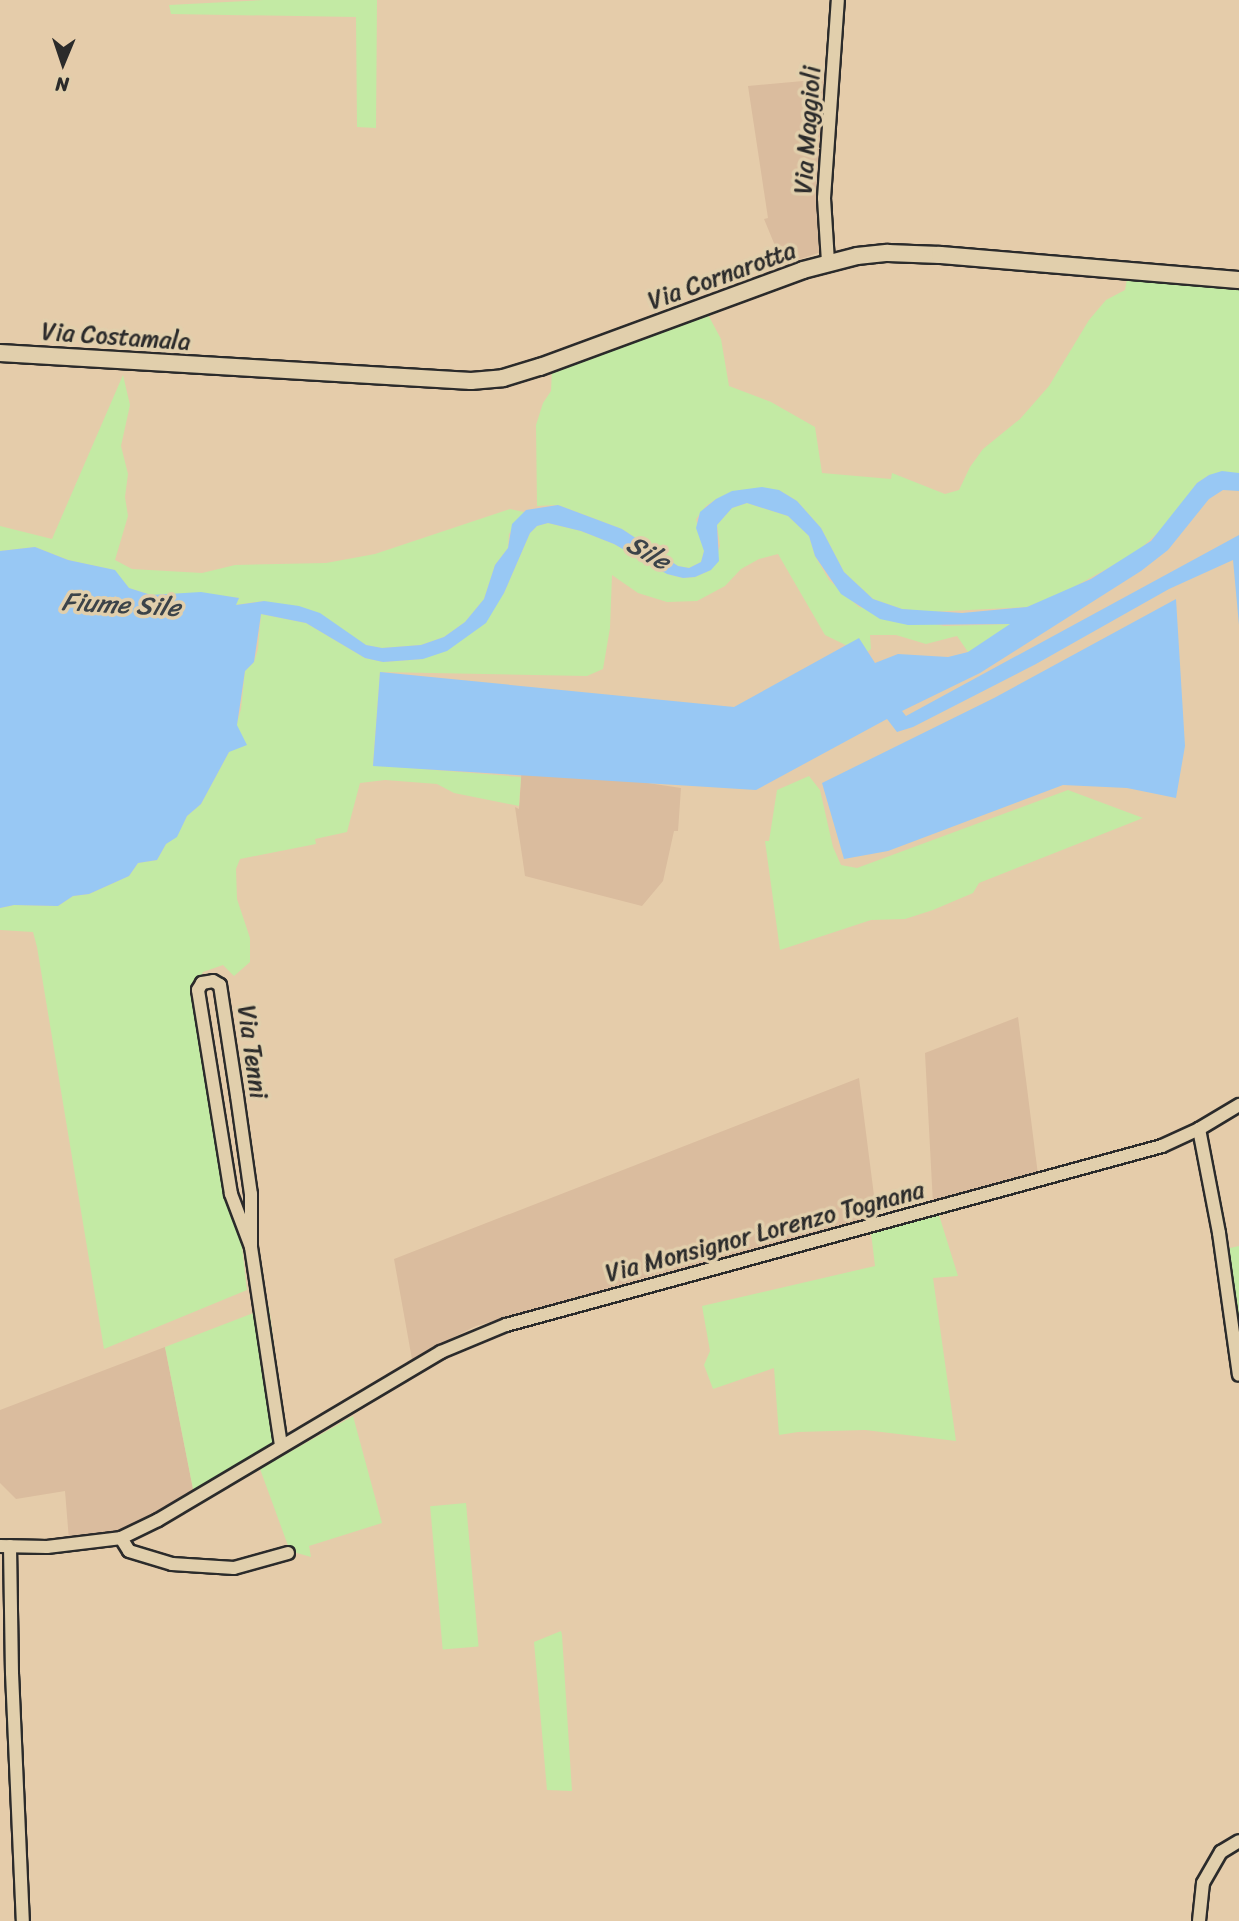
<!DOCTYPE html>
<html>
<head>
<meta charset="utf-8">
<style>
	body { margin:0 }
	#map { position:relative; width:1239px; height:1921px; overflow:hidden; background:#e5ccaa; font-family:Sriracha,sans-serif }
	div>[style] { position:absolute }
	.built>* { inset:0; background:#dabc9e }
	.green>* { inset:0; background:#c3eaa4; transform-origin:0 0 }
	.water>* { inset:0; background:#98c8f4 }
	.roads { filter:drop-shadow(2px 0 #2b2b2b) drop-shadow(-2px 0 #2b2b2b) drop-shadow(0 2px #2b2b2b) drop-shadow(0 -2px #2b2b2b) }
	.minor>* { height:12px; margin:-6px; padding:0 6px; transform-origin:6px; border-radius:6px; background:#e1cfac }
	.major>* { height:16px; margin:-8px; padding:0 8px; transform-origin:8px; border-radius:8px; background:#e1cfac }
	span { translate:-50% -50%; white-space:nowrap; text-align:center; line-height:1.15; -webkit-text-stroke:7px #e1cfac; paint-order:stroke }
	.street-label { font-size:24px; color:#2b2b2b }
	.water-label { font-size:26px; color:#3b4349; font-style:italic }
	.north { position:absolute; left:28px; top:28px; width:70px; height:70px; -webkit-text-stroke:5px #e1cfac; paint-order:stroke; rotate:182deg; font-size:19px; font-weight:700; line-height:28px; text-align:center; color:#2b2b2b }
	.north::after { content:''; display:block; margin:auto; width:24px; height:32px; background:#2b2b2b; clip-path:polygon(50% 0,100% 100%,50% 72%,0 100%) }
</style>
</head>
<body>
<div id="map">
	<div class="built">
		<div style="clip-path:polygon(825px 79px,819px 223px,821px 252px,783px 265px,764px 219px,768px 218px,748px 86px)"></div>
		<div style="clip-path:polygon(522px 764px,681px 788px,678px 831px,674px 831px,663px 881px,642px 906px,525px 876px,515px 807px,519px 809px)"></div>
		<div style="clip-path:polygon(1018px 1017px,1038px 1175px,933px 1204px,925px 1053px)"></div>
		<div style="clip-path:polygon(859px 1078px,877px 1219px,648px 1277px,476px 1326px,452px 1338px,413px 1365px,394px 1259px)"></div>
		<div style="clip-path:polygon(165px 1347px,194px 1494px,122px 1533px,69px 1540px,65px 1491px,16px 1499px,0 1483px,0 1410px)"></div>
	</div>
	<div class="green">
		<div style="clip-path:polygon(264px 0,377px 0,376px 128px,357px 127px,356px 17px,171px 14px,169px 5px)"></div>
		<div style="clip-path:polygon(1128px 274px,1239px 284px,1239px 473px,1209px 475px,1197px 483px,1165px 526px,1137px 552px,1063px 593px,1027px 607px,930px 612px,902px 609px,873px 599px,844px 572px,821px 528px,797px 501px,779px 490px,716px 499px,706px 506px,696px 519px,704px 551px,701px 562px,689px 568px,678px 566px,622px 529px,558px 505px,537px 506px,536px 425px,543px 403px,551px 391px,552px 369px,706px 311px,721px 339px,729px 386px,771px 402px,815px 427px,822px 473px,891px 479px,892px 473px,945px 494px,959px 490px,970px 467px,983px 449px,1020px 419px,1049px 386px,1089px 320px,1106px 300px,1125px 290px)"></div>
		<div style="clip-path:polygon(123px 375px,130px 405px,121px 446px,128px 474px,125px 497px,128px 516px,115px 560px,132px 569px,202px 573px,235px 565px,326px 563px,375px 554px,510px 509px,524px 512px,509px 534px,508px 548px,495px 565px,484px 599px,465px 622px,444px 637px,421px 645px,382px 648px,366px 645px,343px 631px,264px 601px,235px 605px,239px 598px,201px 593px,151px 595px,129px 588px,114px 570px,68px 560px,35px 547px,0 551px,0 526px,52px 539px)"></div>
		<div style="clip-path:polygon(747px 503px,788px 516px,809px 536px,815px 556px,829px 580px,859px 607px,944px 626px,1012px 624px,968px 652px,957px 636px,926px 644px,896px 635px,870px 635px,871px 649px,864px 654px,825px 635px,778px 554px,759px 559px,741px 569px,725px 586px,697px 601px,667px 602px,638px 593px,612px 575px,610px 628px,603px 669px,587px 676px,380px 672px,373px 765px,521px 777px,519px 806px,454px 793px,437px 784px,385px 780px,360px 783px,347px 832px,315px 839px,316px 844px,240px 859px,236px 869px,237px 899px,250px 938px,250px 962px,234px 976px,223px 965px,203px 972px,200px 978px,190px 986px,196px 998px,239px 1220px,247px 1290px,104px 1349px,37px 947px,33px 932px,0 930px,0 908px,14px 905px,58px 906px,73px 896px,89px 894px,129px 876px,138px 863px,157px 860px,166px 844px,177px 836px,187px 816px,201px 804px,229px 752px,241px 709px,245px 671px,254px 662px,258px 649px,261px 614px,306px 623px,365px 658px,383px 662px,423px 659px,504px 593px,530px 533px,537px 526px,548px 523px,581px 531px,614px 544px,667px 574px,683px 578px,695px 577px,711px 570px,720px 546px,717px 525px,732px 508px)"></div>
		<div style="clip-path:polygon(809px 776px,820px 790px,833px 847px,841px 865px,857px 868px,1068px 790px,1143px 818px,979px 883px,973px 893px,933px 910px,905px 919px,871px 920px,780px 950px,765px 841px,769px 841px,777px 790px)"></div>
		<div style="clip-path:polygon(939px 1215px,958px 1276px,933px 1278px,956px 1441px,865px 1430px,798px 1432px,779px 1435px,774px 1368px,713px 1389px,704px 1365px,710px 1351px,702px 1306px,875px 1266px,871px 1233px)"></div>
		<div style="clip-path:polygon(1239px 1246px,1239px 1330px,1221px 1250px)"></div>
		<div style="clip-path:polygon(269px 1307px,286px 1437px,194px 1494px,165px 1347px)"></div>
		<div style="clip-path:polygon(353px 1416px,382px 1523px,309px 1546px,311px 1557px,290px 1551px,260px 1469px)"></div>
		<div style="left:466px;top:1503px;width:144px;height:36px;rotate:85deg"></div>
		<div style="clip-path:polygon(561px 1631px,562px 1635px,572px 1791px,547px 1790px,534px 1642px)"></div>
	</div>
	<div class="water">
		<div style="clip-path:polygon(1222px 471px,1239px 473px,1239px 491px,1223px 490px,1209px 499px,1168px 550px,1141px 571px,980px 673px,902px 711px,906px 716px,1239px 535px,1239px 625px,1233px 560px,1169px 589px,1036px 664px,913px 727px,897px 732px,887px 719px,756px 790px,373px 766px,380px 672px,734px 707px,859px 638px,875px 663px,898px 654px,948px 657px,968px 652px,1010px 624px,908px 625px,880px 619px,841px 594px,815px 556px,809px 536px,788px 516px,747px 503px,732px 508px,717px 525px,719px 561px,711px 570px,695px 577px,683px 578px,667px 574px,614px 544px,581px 531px,548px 523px,537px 526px,530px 533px,504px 593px,486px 623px,447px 651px,423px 659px,383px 662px,365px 658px,306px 623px,261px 614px,254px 662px,245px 671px,237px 725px,247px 745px,229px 752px,201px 804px,187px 816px,177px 837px,166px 844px,157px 860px,138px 863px,129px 876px,89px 894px,73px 896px,58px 906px,14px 905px,0 908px,0 551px,35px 547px,68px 560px,115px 570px,129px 588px,151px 595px,201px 592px,239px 598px,236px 605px,264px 601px,299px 606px,320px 613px,366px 645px,382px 648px,421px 645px,444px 637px,465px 622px,484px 599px,495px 565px,508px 548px,512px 524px,526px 510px,558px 505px,622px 529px,678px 566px,689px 568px,701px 562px,704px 551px,696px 528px,700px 512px,716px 499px,732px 491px,762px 487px,779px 490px,797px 501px,821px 528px,844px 572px,873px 599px,902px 609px,962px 613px,1027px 607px,1091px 579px,1151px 541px,1197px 483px,1209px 475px)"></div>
		<div style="clip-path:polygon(1176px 599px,1185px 746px,1176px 798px,1127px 788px,1063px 785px,888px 851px,844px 859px,822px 783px,994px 698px)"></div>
	</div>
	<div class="roads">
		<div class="minor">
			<div style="left:828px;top:262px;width:64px;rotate:-93.6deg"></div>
			<div style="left:824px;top:198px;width:198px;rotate:-86deg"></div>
			<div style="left:1199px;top:1129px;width:106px;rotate:79.1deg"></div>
			<div style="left:1219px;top:1233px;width:143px;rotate:82deg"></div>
			<div style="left:251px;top:1247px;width:57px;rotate:-110.7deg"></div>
			<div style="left:231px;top:1194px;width:207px;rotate:-99.2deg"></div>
			<div style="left:198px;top:990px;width:8px;rotate:-60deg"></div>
			<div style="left:202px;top:983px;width:11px;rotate:-10deg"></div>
			<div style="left:213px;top:981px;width:8px;rotate:30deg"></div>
			<div style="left:220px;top:985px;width:112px;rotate:81.3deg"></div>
			<div style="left:237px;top:1096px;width:99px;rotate:81.9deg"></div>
			<div style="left:251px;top:1194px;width:53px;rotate:90deg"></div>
			<div style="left:251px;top:1247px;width:201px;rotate:81.4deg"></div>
			<div style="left:121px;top:1538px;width:15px;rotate:58deg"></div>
			<div style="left:129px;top:1551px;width:45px;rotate:16.8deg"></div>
			<div style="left:172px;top:1564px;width:62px;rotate:3.7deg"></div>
			<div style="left:234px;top:1568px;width:56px;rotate:-15.5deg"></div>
			<div style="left:0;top:1546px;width:47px;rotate:1.2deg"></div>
			<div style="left:47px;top:1547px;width:75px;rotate:-6.9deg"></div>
			<div style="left:121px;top:1538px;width:41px;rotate:-25.9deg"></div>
			<div style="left:158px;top:1520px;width:329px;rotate:-30.7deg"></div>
			<div style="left:441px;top:1352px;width:70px;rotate:-22.6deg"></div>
			<div style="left:506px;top:1325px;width:680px;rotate:-15.26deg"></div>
			<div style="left:1162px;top:1146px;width:41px;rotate:-24.7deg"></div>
			<div style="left:1199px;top:1129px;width:47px;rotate:-31deg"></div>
			<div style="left:10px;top:1546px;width:127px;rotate:89.1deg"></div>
			<div style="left:12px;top:1673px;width:248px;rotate:87.5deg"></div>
			<div style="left:1199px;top:1921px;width:38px;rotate:-84deg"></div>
			<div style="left:1203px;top:1883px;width:36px;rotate:-60deg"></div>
			<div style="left:1221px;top:1852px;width:21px;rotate:-31deg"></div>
		</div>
		<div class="major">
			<div style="left:0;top:353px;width:472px;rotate:3.4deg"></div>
			<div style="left:471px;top:381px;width:32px;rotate:-5deg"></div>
			<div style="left:503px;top:378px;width:39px;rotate:-17deg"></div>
			<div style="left:540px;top:367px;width:280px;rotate:-20.2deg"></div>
			<div style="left:803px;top:270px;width:56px;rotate:-14.5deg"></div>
			<div style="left:857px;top:256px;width:31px;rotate:-6deg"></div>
			<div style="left:888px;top:253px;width:52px;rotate:2.2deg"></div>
			<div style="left:940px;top:255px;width:300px;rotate:4.8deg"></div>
		</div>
	</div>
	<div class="street-label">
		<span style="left:808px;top:130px;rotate:-86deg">Via Maggioli</span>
		<span style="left:722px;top:276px;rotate:-20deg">Via Cornarotta</span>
		<span style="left:116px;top:337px;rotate:4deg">Via Costamala</span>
		<span style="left:252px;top:1052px;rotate:82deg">Via Tenni</span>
		<span style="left:765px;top:1232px;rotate:-15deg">Via Monsignor Lorenzo Tognana</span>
	</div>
	<div class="water-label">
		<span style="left:648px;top:553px;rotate:29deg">Sile</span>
		<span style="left:121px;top:605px;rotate:3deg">Fiume Sile</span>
	</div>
	<div class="north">N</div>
</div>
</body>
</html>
